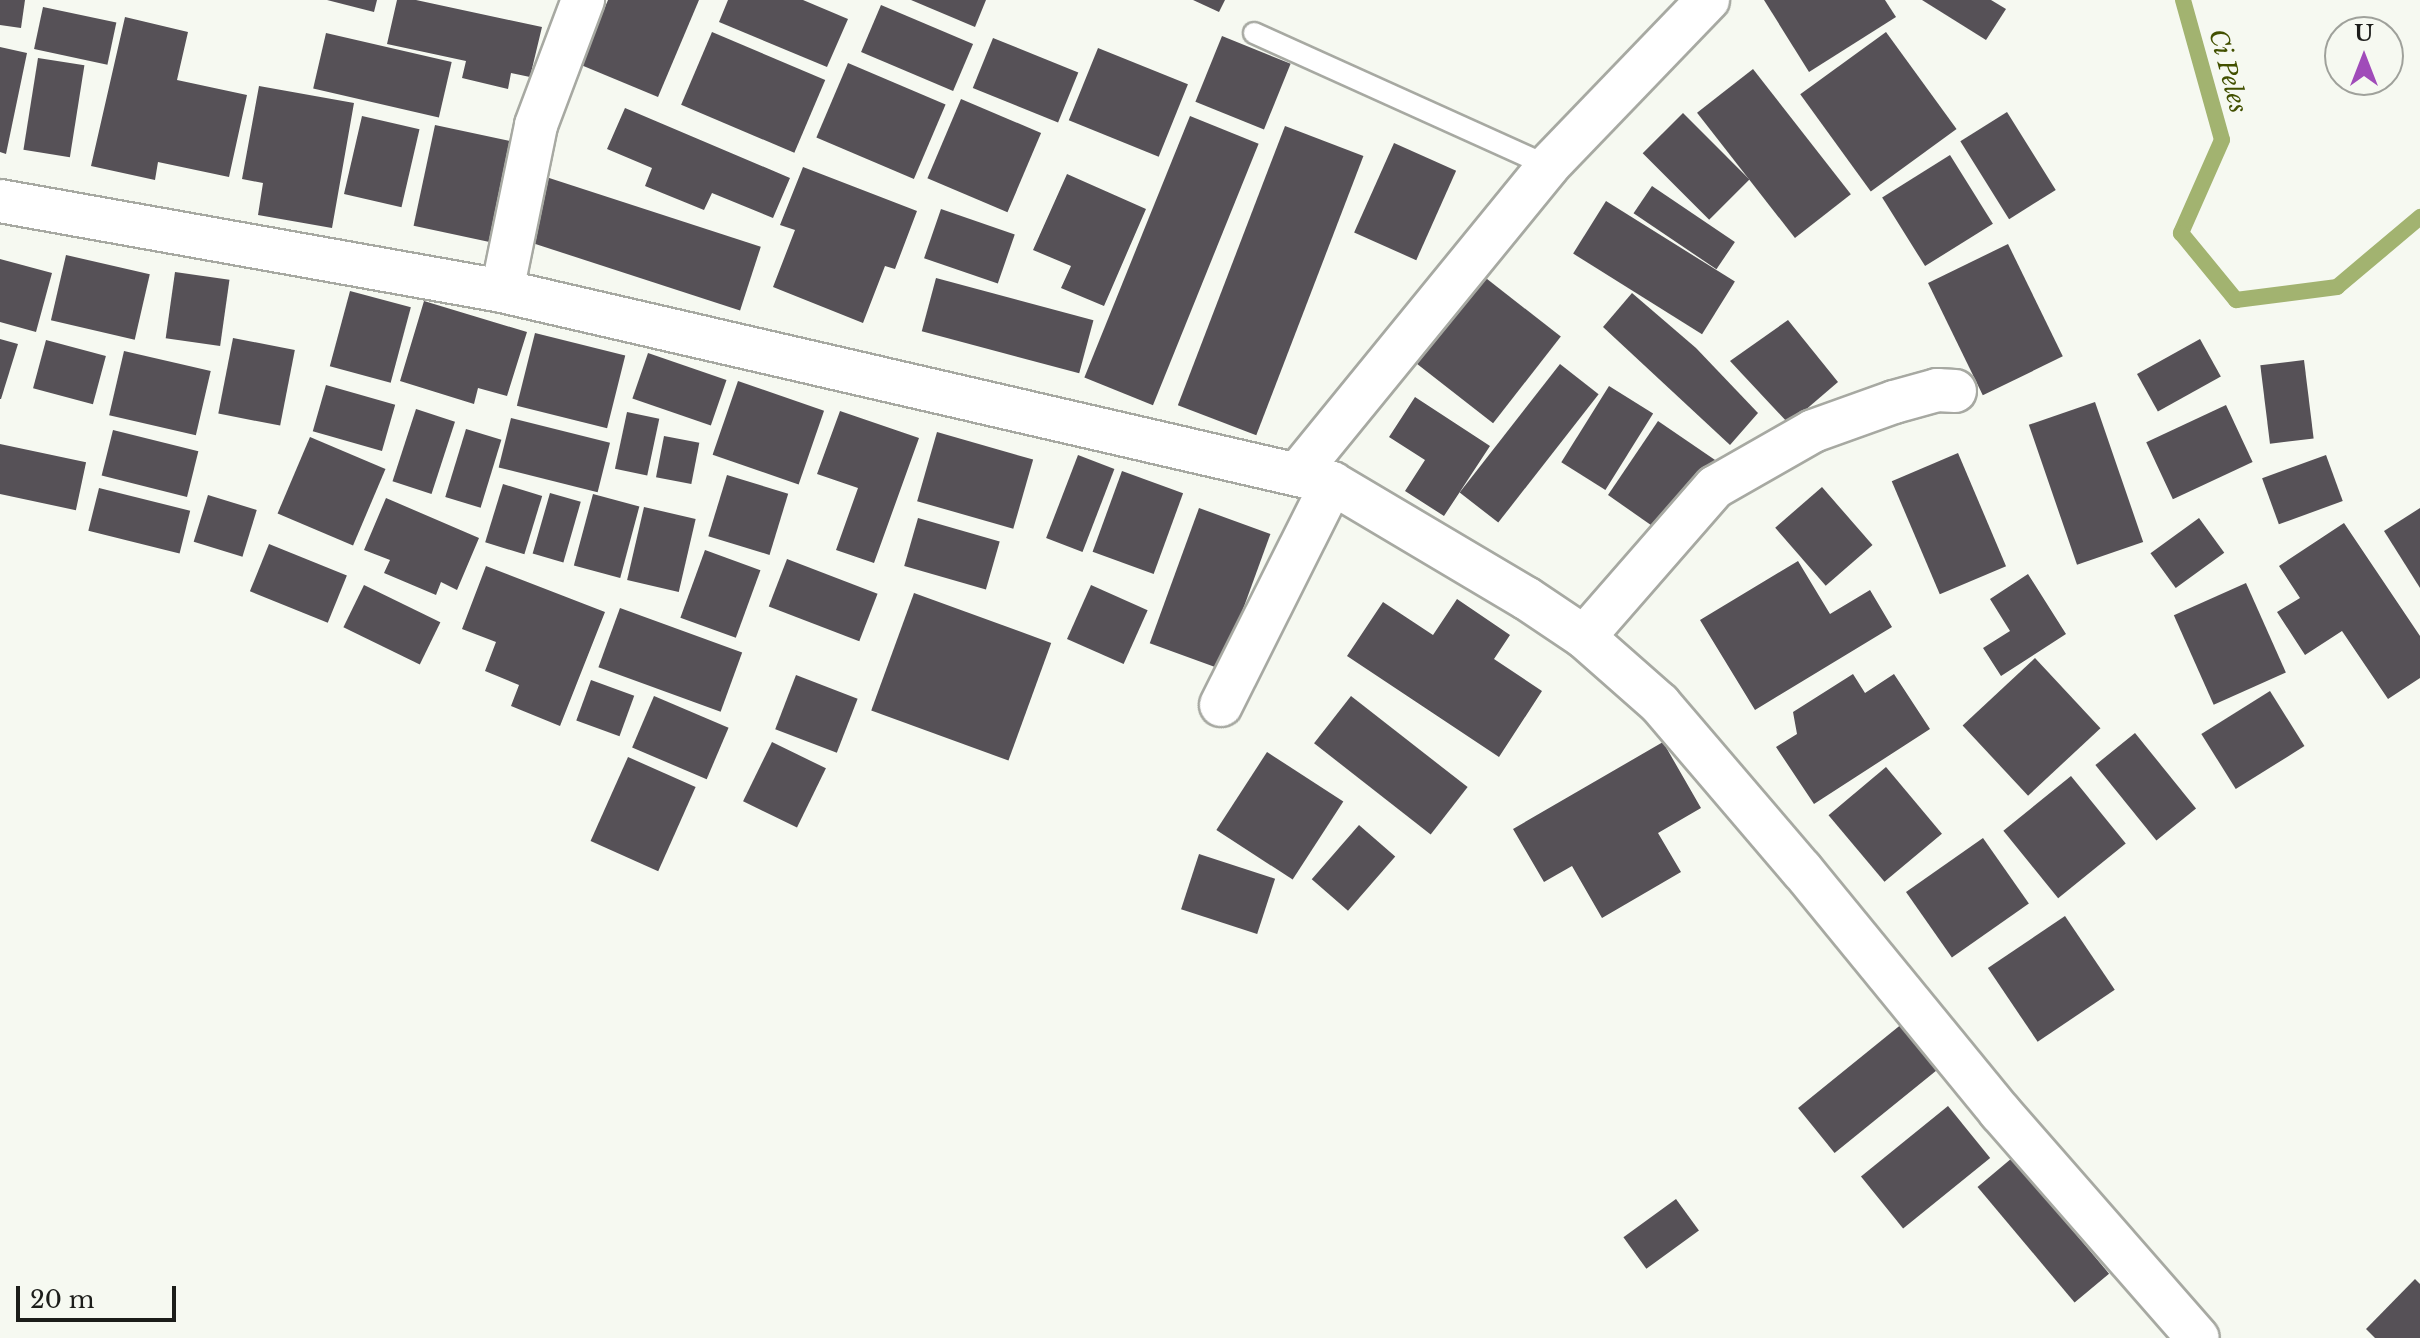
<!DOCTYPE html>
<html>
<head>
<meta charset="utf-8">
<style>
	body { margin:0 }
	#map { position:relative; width:2420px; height:1338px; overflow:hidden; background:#f6f9f1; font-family:"Libre Baskerville",serif }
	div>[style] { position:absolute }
	.stream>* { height:16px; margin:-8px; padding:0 8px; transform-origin:8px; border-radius:8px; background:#a2b370 }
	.building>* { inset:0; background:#565157; transform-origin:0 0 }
	.roads { filter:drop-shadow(2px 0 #a7a9a2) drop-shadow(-2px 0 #a7a9a2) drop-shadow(0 2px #a7a9a2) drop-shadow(0 -2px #a7a9a2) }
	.lane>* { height:20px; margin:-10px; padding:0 10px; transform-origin:10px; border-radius:10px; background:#fff }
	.street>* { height:42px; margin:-21px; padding:0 21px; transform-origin:21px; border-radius:21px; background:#fff }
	span { translate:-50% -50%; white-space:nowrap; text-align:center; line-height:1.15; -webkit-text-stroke:8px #f6f9f1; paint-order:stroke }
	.water-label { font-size:24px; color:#425000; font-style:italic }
	.north { position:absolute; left:2324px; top:16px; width:80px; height:80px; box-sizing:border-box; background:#f6f9f1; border:2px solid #9fa19b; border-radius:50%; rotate:0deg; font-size:22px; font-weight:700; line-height:32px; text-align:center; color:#1c1d1a }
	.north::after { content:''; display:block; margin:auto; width:28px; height:36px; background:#a04bb9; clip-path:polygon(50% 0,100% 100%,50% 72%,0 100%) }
	.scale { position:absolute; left:16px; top:1286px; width:160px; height:36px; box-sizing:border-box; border:4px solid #1c1d1a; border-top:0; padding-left:10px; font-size:24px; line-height:28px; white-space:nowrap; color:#1c1d1a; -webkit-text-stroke:6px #f6f9f1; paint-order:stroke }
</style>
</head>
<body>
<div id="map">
	<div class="stream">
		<div style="left:2183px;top:0;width:145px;rotate:74.4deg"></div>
		<div style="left:2222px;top:140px;width:102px;rotate:113.8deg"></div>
		<div style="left:2181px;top:233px;width:87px;rotate:50.6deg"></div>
		<div style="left:2236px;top:300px;width:102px;rotate:-7.3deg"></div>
		<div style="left:2337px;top:287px;width:109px;rotate:-40.1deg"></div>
	</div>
	<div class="building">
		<div style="clip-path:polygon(0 0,25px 0,21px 28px,0 25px)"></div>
		<div style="clip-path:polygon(327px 0,377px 0,374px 12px)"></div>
		<div style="clip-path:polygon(397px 0,416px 0,542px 27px,530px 77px,511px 73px,508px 89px,462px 78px,466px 61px,387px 44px)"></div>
		<div style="clip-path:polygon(608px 0,699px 0,658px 97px,581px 65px)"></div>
		<div style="clip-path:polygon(728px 0,803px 0,848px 19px,827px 67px,719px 22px)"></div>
		<div style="clip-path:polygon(911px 0,986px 0,975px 27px)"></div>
		<div style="clip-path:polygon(1193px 0,1225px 0,1219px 12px)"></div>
		<div style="clip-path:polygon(1764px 0,1885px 0,1896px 17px,1809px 72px)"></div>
		<div style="clip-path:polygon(1922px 0,1991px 0,2006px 9px,1986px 40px)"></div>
		<div style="left:881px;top:5px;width:100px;height:51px;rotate:23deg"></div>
		<div style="left:43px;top:7px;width:75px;height:43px;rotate:12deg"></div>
		<div style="clip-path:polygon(125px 17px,188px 32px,177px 80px,247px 95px,229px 177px,158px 162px,155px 180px,91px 166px)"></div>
		<div style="left:712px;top:32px;width:123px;height:79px;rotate:23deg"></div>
		<div style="left:1886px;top:32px;width:120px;height:106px;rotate:54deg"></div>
		<div style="left:326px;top:33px;width:129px;height:57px;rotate:13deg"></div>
		<div style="left:1222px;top:36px;width:74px;height:71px;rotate:22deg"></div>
		<div style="left:993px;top:38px;width:92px;height:54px;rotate:22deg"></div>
		<div style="clip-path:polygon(0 47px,27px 53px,6px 154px,0 152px)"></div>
		<div style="left:1098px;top:48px;width:97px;height:78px;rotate:22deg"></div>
		<div style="left:38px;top:58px;width:47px;height:93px;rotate:9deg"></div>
		<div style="left:848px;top:63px;width:106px;height:81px;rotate:23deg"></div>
		<div style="left:1753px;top:69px;width:159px;height:71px;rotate:52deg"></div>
		<div style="clip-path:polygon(259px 86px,354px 103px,332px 228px,258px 215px,263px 183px,242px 179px)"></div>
		<div style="left:961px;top:99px;width:87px;height:86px;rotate:23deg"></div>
		<div style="clip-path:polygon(625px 108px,790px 178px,773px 218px,712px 193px,704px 210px,645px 186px,652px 168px,607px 149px)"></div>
		<div style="left:2007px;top:112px;width:92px;height:55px;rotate:58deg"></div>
		<div style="left:1683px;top:113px;width:94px;height:57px;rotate:45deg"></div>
		<div style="left:362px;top:116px;width:59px;height:80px;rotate:13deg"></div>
		<div style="left:1190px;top:116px;width:74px;height:282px;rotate:22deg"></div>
		<div style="left:435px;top:125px;width:86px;height:103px;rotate:12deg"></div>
		<div style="left:1285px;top:126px;width:84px;height:299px;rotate:21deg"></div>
		<div style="left:1394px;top:143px;width:68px;height:98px;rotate:24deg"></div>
		<div style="left:1950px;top:155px;width:81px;height:80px;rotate:58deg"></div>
		<div style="clip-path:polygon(803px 167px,917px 211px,895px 269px,885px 266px,863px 323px,773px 287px,795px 230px,780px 225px)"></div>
		<div style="clip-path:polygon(1067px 174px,1146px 209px,1104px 306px,1061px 288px,1071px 266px,1033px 250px)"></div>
		<div style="left:543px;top:176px;width:229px;height:67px;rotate:18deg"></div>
		<div style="left:1652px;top:186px;width:100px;height:33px;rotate:34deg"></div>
		<div style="left:1606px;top:201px;width:152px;height:62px;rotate:32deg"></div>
		<div style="left:941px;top:209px;width:78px;height:52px;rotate:19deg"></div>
		<div style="left:2008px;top:244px;width:125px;height:89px;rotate:64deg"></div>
		<div style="left:66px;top:255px;width:86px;height:67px;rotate:13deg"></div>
		<div style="clip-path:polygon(0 259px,52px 273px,36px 332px,0 322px)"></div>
		<div style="left:175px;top:272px;width:55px;height:67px;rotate:8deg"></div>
		<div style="left:1482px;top:275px;width:100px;height:110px;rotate:38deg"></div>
		<div style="left:936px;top:278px;width:163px;height:55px;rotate:15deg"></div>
		<div style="left:350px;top:291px;width:63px;height:78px;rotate:15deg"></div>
		<div style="clip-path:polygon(1632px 293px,1696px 348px,1758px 413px,1730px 445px,1603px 327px)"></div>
		<div style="clip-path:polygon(424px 301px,527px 332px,507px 396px,478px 388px,474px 404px,400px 381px)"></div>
		<div style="clip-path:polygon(1788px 320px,1838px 382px,1789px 424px,1730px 361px)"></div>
		<div style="left:535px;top:333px;width:93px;height:75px;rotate:14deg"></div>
		<div style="left:233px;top:338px;width:63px;height:77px;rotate:11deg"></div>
		<div style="clip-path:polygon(0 339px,18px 344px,1px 399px,0 399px)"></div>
		<div style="left:2200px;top:339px;width:43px;height:72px;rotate:61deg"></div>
		<div style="left:46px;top:340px;width:62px;height:50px;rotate:15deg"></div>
		<div style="left:124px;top:351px;width:89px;height:66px;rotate:13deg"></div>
		<div style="left:648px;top:353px;width:83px;height:48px;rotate:19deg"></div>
		<div style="left:2304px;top:360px;width:79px;height:44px;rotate:83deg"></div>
		<div style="left:1560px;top:364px;width:49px;height:163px;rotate:38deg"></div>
		<div style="left:738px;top:381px;width:91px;height:78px;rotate:19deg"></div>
		<div style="left:326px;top:385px;width:72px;height:48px;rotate:16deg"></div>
		<div style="left:1609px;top:386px;width:52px;height:90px;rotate:32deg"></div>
		<div style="clip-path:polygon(1415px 397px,1490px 446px,1444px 516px,1405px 491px,1425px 460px,1389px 437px)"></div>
		<div style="left:2095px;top:402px;width:148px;height:70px;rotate:71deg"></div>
		<div style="left:2226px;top:405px;width:63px;height:88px;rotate:65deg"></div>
		<div style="left:416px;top:409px;width:41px;height:76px;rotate:18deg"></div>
		<div style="clip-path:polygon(840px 411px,919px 438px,874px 563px,836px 550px,858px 488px,817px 474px)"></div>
		<div style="left:627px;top:412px;width:33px;height:58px;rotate:12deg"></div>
		<div style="left:511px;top:418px;width:102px;height:51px;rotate:14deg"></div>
		<div style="clip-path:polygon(1658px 421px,1718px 462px,1658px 530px,1608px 495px)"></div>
		<div style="left:466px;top:429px;width:37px;height:71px;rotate:17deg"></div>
		<div style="left:113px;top:430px;width:88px;height:47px;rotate:14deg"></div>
		<div style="left:937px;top:432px;width:100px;height:72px;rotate:16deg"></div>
		<div style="left:664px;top:436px;width:36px;height:42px;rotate:11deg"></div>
		<div style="left:310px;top:437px;width:82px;height:83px;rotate:23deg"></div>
		<div style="left:0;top:444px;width:88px;height:49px;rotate:12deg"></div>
		<div style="left:1958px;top:453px;width:123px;height:72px;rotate:67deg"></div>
		<div style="left:1078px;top:455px;width:39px;height:89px;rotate:21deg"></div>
		<div style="left:2326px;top:455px;width:49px;height:68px;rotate:70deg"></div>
		<div style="left:1122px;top:471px;width:65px;height:86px;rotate:20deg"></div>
		<div style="left:727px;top:475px;width:64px;height:64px;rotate:17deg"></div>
		<div style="left:503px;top:484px;width:41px;height:61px;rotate:17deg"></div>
		<div style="left:1822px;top:487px;width:77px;height:62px;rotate:49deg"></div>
		<div style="left:99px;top:488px;width:94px;height:44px;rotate:14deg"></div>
		<div style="left:550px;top:493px;width:32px;height:63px;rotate:16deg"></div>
		<div style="left:593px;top:494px;width:48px;height:74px;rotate:15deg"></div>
		<div style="left:208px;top:495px;width:51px;height:49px;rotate:17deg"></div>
		<div style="clip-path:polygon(386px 498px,479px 538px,457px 590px,441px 582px,436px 595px,384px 573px,390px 560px,364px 550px)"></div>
		<div style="left:644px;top:507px;width:53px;height:75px;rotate:13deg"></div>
		<div style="left:1199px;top:508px;width:76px;height:144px;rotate:20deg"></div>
		<div style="clip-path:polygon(2420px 508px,2420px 588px,2384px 531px)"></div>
		<div style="left:918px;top:518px;width:85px;height:50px;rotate:16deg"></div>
		<div style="left:2199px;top:518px;width:43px;height:60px;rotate:54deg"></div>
		<div style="clip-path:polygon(2344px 523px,2420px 636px,2420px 678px,2388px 699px,2342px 631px,2305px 655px,2277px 612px,2300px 598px,2279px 566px)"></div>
		<div style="left:269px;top:544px;width:84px;height:51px;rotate:22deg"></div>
		<div style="left:705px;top:550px;width:59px;height:72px;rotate:20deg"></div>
		<div style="left:787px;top:559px;width:97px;height:51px;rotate:21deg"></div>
		<div style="clip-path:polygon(1798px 561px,1830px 614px,1870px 590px,1892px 627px,1755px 710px,1700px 620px)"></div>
		<div style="clip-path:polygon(486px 566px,605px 612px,560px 726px,511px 706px,519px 685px,485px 671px,496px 642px,462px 629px)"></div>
		<div style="clip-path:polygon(2028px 574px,2066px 634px,2001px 676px,1983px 648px,2010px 631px,1990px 599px)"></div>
		<div style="left:2246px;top:583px;width:98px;height:79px;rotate:66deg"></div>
		<div style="left:364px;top:585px;width:85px;height:47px;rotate:26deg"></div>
		<div style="left:1091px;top:585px;width:62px;height:59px;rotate:24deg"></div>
		<div style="left:914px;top:593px;width:146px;height:125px;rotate:20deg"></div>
		<div style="clip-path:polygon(1457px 599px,1510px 635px,1494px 659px,1542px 691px,1499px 757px,1347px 656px,1383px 602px,1433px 635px)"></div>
		<div style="left:620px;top:608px;width:130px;height:63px;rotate:20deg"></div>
		<div style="left:2035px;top:658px;width:96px;height:99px;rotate:47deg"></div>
		<div style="clip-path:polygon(1853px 674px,1865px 693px,1894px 674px,1930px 729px,1814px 804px,1776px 747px,1797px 734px,1793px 712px)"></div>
		<div style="left:796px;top:675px;width:66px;height:58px;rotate:21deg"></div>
		<div style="left:591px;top:680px;width:46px;height:43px;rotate:20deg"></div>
		<div style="left:2270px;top:691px;width:65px;height:81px;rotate:58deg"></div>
		<div style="left:654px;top:696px;width:81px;height:56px;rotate:23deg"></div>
		<div style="left:1351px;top:696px;width:148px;height:60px;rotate:38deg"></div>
		<div style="left:2135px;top:733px;width:97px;height:51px;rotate:51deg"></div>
		<div style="left:772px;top:742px;width:60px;height:66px;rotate:26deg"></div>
		<div style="clip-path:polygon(1663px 742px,1701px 808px,1658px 833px,1681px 872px,1602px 918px,1572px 866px,1544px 882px,1513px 829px)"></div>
		<div style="left:1267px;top:752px;width:91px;height:93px;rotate:33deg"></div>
		<div style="left:628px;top:757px;width:74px;height:92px;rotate:24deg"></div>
		<div style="left:1886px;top:767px;width:87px;height:75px;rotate:50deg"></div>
		<div style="left:2071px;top:776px;width:87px;height:87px;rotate:51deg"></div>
		<div style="left:1359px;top:825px;width:48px;height:72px;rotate:41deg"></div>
		<div style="left:1983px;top:838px;width:80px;height:94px;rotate:55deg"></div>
		<div style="left:1199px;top:854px;width:80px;height:58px;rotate:18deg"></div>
		<div style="left:2065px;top:916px;width:89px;height:93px;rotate:56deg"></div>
		<div style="left:1903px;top:1023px;width:58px;height:135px;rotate:51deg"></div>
		<div style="left:1948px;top:1106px;width:67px;height:112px;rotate:51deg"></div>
		<div style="left:2012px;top:1158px;width:151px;height:45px;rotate:50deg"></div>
		<div style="left:1676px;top:1199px;width:39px;height:65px;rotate:54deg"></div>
		<div style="clip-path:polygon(2415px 1279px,2420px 1284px,2420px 1338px,2375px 1338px,2366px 1329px)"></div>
	</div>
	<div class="roads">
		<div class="lane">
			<div style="left:1254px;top:33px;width:323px;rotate:24.3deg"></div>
		</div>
		<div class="street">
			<div style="left:0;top:201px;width:510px;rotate:10.16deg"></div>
			<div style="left:502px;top:291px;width:852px;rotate:13.02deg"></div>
			<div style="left:1332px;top:483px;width:226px;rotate:30.7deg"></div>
			<div style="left:1526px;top:598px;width:70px;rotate:33.9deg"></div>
			<div style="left:1584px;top:637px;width:101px;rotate:41.4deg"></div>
			<div style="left:1660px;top:704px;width:218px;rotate:49.5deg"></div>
			<div style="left:1802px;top:870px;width:313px;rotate:50.7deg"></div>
			<div style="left:2000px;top:1112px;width:300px;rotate:48.8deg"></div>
			<div style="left:502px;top:291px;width:169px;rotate:-78.4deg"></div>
			<div style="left:536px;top:125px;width:134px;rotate:-69.4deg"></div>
			<div style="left:1298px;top:473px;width:396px;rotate:-50.8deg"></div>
			<div style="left:1548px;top:166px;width:231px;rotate:-46.1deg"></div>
			<div style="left:1584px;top:637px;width:199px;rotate:-48.9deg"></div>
			<div style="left:1715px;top:487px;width:113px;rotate:-29.7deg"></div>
			<div style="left:1813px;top:431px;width:86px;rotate:-19.7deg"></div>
			<div style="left:1894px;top:402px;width:45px;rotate:-15.6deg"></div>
			<div style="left:1937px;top:390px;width:18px;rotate:3deg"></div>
			<div style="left:1221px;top:705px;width:248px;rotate:-63.4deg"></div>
		</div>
	</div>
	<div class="water-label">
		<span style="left:2228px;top:71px;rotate:75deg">Ci Peles</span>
	</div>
	<div class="north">U</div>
	<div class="scale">20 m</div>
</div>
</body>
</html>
